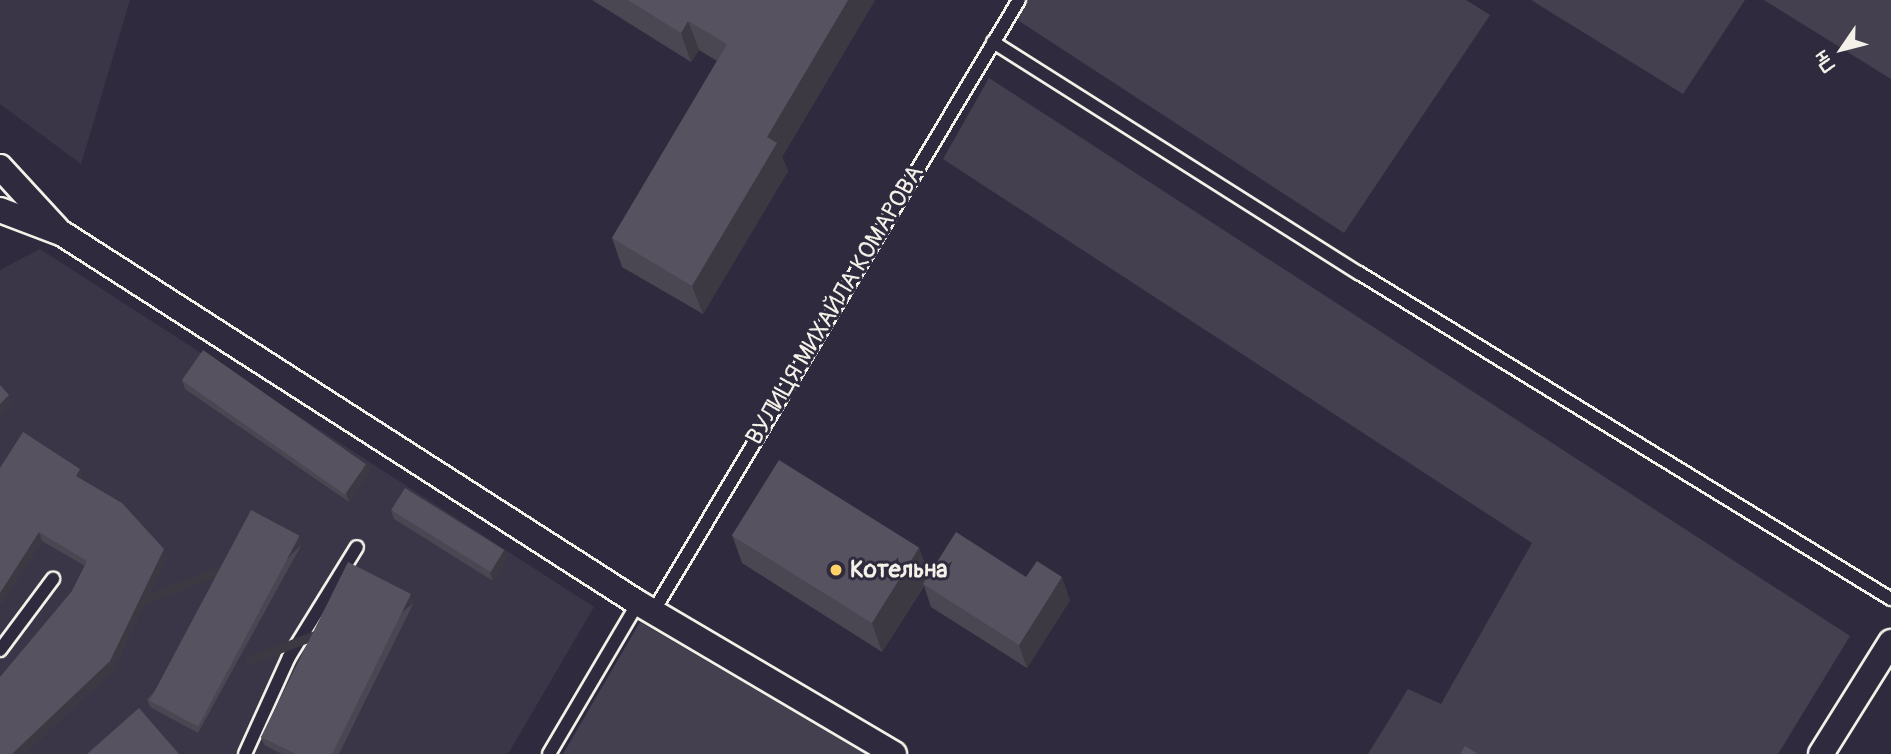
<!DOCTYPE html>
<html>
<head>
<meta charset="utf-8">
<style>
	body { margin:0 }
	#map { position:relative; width:1891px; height:754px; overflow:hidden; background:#2f2a3d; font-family:Pangolin,sans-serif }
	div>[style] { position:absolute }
	.built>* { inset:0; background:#3b3647 }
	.green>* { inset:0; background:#454050 }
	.roads { filter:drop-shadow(2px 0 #f4f1e8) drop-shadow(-2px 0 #f4f1e8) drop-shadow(0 2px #f4f1e8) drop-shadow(0 -2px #f4f1e8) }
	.service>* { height:12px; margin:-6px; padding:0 6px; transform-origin:6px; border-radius:6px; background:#2f2a3d }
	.minor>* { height:24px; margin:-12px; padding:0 12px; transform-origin:12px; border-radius:12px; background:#2f2a3d }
	.wall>* { inset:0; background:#4a4752 }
	.shaded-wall>* { inset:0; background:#3c3942; transform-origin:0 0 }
	.building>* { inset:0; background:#56525f; transform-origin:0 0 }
	.dots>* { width:19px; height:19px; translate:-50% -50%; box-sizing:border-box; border:4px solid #2f2a3d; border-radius:50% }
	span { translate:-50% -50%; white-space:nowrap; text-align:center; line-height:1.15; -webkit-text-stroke:6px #2f2a3d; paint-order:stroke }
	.street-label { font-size:24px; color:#f4f1e8 }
	.poi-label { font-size:24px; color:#f4f1e8; font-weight:700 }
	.left { translate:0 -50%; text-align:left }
	.north { position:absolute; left:1807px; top:14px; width:70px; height:70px; -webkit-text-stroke:5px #2f2a3d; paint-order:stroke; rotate:235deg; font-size:19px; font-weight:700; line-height:28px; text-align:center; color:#f4f1e8 }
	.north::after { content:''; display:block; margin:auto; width:24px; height:32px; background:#f4f1e8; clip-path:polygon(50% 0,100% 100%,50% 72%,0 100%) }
</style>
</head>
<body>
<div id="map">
	<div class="built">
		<div style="clip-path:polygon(0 0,130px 0,81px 164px,0 104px)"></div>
		<div style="clip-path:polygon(40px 249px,594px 607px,508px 754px,0 754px,0 270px)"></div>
	</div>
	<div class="green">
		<div style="clip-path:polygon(1019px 0,1466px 0,1490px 15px,1344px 233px,1010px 15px)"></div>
		<div style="clip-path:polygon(1531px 0,1745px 0,1683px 94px)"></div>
		<div style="clip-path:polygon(1764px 0,1891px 0,1891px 79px)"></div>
		<div style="clip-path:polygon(989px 78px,1850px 636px,1778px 754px,1368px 754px,1408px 689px,1441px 704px,1532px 543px,943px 159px)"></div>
		<div style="clip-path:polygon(640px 622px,866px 754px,563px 754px)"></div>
	</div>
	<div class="roads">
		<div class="service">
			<div style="left:993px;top:42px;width:433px;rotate:32.3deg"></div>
			<div style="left:1359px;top:273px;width:624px;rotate:31.5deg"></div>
			<div style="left:653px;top:612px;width:713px;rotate:-59.12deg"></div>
			<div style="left:0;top:650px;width:89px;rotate:-53.3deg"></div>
			<div style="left:245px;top:754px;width:107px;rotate:-65.6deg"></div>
			<div style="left:289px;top:657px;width:129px;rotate:-58.3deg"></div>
			<div style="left:549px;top:754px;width:175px;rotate:-59.5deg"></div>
		</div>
		<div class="minor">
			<div style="left:0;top:167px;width:84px;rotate:47.4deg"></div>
			<div style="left:0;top:210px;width:67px;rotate:20.9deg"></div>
			<div style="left:63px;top:234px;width:683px;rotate:32.69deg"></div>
			<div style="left:638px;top:603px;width:297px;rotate:30.5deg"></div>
			<div style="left:1821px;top:754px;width:132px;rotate:-58deg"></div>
		</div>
	</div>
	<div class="wall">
		<div style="clip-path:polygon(592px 0,875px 0,782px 157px,788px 171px,703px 314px,622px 267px,612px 238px,717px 61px,699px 50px,691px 62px)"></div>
		<div style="clip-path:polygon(182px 380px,370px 471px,349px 502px,185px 389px)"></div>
		<div style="clip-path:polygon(23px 432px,83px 478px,82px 480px,167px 557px,113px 670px,24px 754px,0 754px,72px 591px,85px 566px,42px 541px,0 606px)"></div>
		<div style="clip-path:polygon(391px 510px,504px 550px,507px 558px,493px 581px,394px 519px)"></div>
		<div style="clip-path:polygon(732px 535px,919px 548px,929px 575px,1026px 577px,1070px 600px,1027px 668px,931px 607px,924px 586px,882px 652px,742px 563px)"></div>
		<div style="clip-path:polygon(302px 544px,198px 733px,150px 707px,147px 699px)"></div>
		<div style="clip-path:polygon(414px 602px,339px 754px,282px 754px,264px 745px,261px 737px)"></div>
	</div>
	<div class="shaded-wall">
		<div style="clip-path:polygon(848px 0,875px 0,782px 157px,788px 171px,703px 314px,692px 286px,767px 137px)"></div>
		<div style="clip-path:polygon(688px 21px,699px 50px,691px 62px,681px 33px)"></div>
		<div style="clip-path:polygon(9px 395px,12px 403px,0 415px,0 404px)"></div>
		<div style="clip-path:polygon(367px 463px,370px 471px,349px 502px,346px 493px)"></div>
		<div style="clip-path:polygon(80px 469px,83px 478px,79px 485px,76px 476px)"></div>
		<div style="clip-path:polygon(39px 532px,42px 541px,0 606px,0 593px)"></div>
		<div style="left:299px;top:536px;width:9px;height:216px;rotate:69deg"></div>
		<div style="clip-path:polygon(919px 548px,929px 577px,882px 652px,872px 623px)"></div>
		<div style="clip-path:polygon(164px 549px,167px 557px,113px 670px,24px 754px,12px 754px)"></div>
		<div style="clip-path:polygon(504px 550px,507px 558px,493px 581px,490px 573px)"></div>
		<div style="clip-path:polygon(1062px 577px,1070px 600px,1027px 668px,1019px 645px)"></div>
		<div style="left:411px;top:594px;width:9px;height:178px;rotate:69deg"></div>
	</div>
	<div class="building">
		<div style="clip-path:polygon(628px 0,848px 0,767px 137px,777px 143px,692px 286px,612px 238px,727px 44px,688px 21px,681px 33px)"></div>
		<div style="left:203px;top:350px;width:199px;height:37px;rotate:35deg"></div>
		<div style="clip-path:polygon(0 385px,9px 395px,0 404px)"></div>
		<div style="clip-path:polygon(23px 432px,80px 469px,76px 476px,122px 503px,164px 549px,110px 661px,12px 754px,0 754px,0 677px,72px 591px,87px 561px,39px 532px,0 593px,0 468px)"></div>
		<div style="left:779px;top:460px;width:165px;height:89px;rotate:32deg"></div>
		<div style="left:405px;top:488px;width:117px;height:26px;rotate:32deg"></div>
		<div style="left:251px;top:510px;width:55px;height:216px;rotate:28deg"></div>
		<div style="clip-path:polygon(956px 532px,1026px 577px,1037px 561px,1062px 577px,1019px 645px,923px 584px)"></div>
		<div style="clip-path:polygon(348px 562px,411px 594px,332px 754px,296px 754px,261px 737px)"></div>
		<div style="clip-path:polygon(139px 708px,179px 754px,87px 754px)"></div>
		<div style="clip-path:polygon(1465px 746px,1478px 754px,1460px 754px)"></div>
	</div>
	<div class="dots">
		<div style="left:836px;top:570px;background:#ffd166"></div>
	</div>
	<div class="street-label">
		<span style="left:835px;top:305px;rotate:-59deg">ВУЛИЦЯ МИХАЙЛА КОМАРОВА</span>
	</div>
	<div class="poi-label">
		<span class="left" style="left:850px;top:570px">Котельна</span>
	</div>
	<div class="north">Пн</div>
</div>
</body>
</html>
